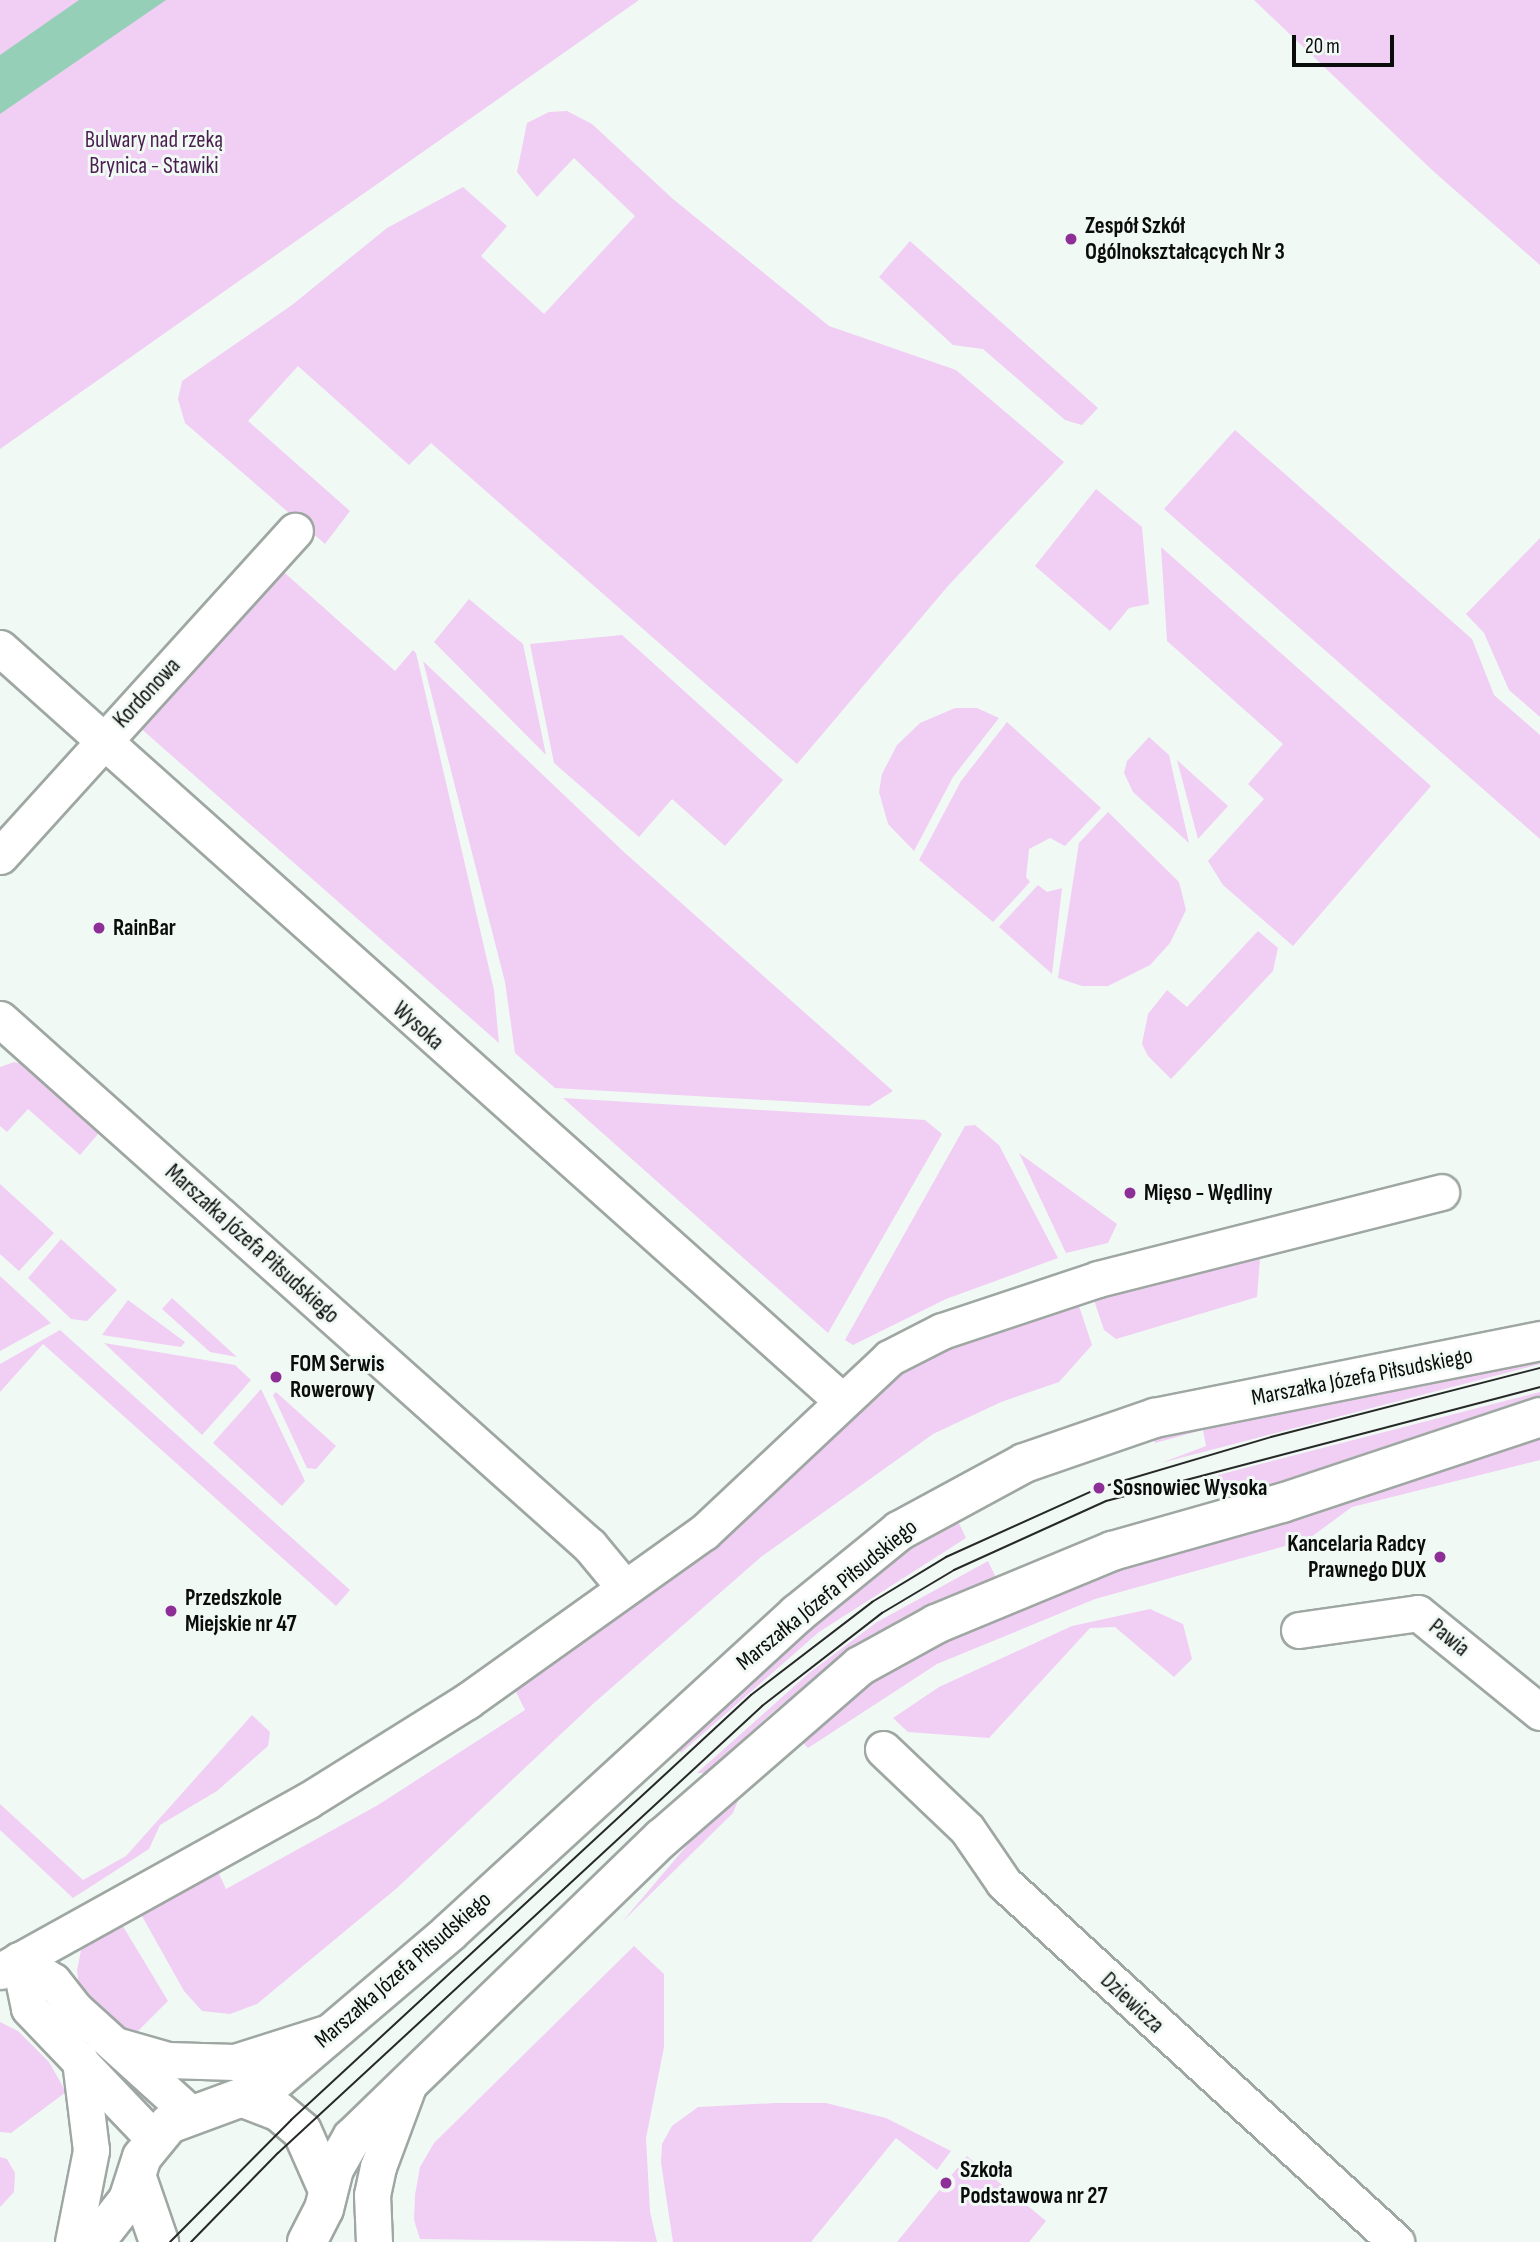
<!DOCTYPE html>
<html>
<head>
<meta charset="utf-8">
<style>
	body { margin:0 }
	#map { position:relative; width:1540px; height:2242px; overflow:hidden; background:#f1f9f5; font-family:"Sofia Sans Condensed",sans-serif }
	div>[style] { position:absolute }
	.green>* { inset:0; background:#f1cef4 }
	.water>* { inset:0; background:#96cfb8 }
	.roads { filter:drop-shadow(2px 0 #9fa7a3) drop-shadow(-2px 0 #9fa7a3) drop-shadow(0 2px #9fa7a3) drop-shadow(0 -2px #9fa7a3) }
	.minor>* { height:35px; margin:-17.5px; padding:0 17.5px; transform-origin:17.5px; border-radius:17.5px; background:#fff }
	.secondary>* { height:38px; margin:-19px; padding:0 19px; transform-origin:19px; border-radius:19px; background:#fff }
	.tram>* { height:2px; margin:-1px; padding:0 1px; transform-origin:1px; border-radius:1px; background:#272928 }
	.dots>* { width:19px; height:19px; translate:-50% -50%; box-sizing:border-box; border:4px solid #f1f9f5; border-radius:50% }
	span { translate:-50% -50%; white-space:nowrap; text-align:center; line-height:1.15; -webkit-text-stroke:6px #f1f9f5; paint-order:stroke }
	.park-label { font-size:23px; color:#4a1e4f }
	.poi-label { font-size:23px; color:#0b0d0c; font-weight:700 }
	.left { translate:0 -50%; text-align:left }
	.right { translate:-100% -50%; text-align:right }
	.street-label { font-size:23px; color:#0b0d0c }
	.scale { position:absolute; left:1292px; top:35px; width:102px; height:32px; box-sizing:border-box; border:4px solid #0b0d0c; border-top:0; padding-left:9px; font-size:21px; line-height:24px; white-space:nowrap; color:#0b0d0c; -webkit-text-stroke:5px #f1f9f5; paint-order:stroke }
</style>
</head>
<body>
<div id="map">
	<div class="green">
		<div style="clip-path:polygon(0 0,639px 0,0 449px)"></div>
		<div style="clip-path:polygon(1254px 0,1540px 0,1540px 265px,1432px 170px)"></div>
		<div style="clip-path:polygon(567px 111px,592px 124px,673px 199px,829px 326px,956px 370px,1064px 462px,948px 586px,797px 764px,431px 443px,409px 465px,298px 366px,248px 421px,350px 511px,325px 544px,185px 423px,178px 399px,182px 381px,292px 305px,387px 228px,463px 187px,507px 226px,481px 256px,544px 314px,635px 216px,574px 158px,537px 197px,517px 172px,527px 123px,549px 112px)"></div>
		<div style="clip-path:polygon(910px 241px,1098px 408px,1082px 425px,1065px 420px,983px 349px,953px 345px,879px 277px)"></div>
		<div style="clip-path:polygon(1235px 430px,1472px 639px,1494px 695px,1540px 735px,1540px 839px,1164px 509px)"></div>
		<div style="clip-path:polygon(1096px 489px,1142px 527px,1149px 604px,1129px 608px,1110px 631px,1035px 566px)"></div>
		<div style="clip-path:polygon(1540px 538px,1540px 717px,1509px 690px,1484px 633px,1466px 614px)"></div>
		<div style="clip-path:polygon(1161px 547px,1431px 786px,1293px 946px,1223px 885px,1208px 861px,1264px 799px,1248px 784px,1283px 744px,1167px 641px)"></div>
		<div style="clip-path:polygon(278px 567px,395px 671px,413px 650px,416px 653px,494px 990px,499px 1043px,138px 726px)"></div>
		<div style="clip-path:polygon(469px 599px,523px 644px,546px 755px,434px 642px)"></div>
		<div style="clip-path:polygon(622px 635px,783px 780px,725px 846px,672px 799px,639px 837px,554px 763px,530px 644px)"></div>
		<div style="clip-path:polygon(423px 661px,625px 853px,893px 1091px,869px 1106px,555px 1088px,515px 1053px,505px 982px)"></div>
		<div style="clip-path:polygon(955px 708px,977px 708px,999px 718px,953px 777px,914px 851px,888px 824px,879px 792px,882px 774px,897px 745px,920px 723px)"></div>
		<div style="clip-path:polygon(1007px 722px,1101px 808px,1065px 846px,1050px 838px,1029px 849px,1026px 877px,1030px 882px,993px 922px,919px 860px,961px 781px)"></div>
		<div style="clip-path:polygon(1149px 737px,1169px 755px,1189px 843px,1133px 792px,1124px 773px,1127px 761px)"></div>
		<div style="clip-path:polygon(1177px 760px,1228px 806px,1198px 839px)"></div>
		<div style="clip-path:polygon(1108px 812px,1179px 882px,1186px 910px,1170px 943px,1150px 965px,1108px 986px,1082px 986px,1058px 978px,1079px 843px)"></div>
		<div style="clip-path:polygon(1038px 885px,1047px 892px,1062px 888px,1052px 974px,999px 927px)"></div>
		<div style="clip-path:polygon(1258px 931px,1278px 948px,1273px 971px,1171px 1079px,1148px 1056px,1142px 1044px,1148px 1014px,1167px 990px,1187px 1007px)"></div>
		<div style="clip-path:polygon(14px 1062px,29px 1066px,105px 1126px,80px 1155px,28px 1109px,7px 1132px,0 1126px,0 1067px)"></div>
		<div style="clip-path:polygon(563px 1098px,925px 1120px,942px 1134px,828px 1333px)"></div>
		<div style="clip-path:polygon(975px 1125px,999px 1145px,1058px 1258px,946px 1299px,853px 1345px,845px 1340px,965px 1126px)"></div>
		<div style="clip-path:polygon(1019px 1153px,1117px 1224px,1108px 1243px,1066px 1253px)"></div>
		<div style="clip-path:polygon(0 1184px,54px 1233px,19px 1271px,0 1254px)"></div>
		<div style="clip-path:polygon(61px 1239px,117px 1290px,87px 1321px,71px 1319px,28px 1278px)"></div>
		<div style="clip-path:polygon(1261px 1247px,1257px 1297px,1116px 1339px,1104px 1330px,1092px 1294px)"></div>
		<div style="clip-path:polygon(0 1276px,51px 1323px,0 1351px)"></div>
		<div style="clip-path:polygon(1076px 1297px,1092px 1345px,1059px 1382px,1001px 1402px,933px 1434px,761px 1557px,594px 1703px,397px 1888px,257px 2004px,230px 2014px,202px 2011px,184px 1991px,138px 1909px,216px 1867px,226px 1889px,378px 1805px,525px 1710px,513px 1686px,561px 1656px,713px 1540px,867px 1394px,946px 1350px)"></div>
		<div style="clip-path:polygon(172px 1298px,237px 1357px,210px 1352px,162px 1309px)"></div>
		<div style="clip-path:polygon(128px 1300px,185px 1342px,181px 1347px,102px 1335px)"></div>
		<div style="clip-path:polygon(60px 1330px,350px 1590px,336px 1606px,43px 1344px,0 1392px,0 1364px)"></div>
		<div style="clip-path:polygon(104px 1343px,235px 1365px,251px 1380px,202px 1435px)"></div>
		<div style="clip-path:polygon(1540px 1360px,1540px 1364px,1161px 1463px,1206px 1446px,1203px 1430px,1155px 1443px,1154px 1439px,1209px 1422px)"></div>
		<div style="clip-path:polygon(261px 1389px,305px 1481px,282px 1506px,213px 1443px)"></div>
		<div style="clip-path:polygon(276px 1392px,336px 1446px,316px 1469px,307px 1468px,273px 1395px)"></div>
		<div style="clip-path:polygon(1540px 1392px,1540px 1398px,1224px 1500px,1218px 1475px)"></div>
		<div style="clip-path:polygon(1540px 1437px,1540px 1460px,1352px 1507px,1307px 1540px,1095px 1599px,937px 1664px,808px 1748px,799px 1738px,856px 1691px,934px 1645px,1006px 1614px,1119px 1570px,1352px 1501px)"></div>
		<div style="clip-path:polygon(957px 1519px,966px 1538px,819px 1632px,681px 1753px,678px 1749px,805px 1630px,881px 1569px)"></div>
		<div style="clip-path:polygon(988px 1561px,996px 1578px,892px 1627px,845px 1656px,774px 1711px,705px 1773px,697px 1773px,809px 1673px,877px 1622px)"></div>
		<div style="clip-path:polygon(1150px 1609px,1183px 1624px,1192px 1659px,1174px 1677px,1115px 1627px,1090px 1628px,989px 1738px,908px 1732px,893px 1718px,939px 1687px,1072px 1626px)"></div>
		<div style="clip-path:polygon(252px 1715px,270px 1732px,268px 1746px,217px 1791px,160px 1825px,149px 1849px,73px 1898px,0 1830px,0 1804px,83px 1880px,126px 1856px)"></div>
		<div style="clip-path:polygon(740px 1796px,733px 1813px,622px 1922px,695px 1836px)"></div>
		<div style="clip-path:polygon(121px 1923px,168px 2001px,134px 2035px,121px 2029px,80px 1993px,77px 1970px,82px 1946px)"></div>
		<div style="clip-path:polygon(634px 1946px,664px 1974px,664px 2047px,646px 2138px,650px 2212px,657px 2242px,420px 2239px,414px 2220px,415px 2195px,420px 2167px,434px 2143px)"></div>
		<div style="clip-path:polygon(0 2022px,18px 2031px,49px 2062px,66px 2092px,11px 2133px,0 2132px)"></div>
		<div style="clip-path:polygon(776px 2103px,826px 2103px,886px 2118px,951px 2151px,937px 2170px,896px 2138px,811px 2242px,673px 2242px,661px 2163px,662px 2144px,672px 2126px,698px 2107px)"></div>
		<div style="clip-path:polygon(967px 2156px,1046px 2221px,1029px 2242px,897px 2242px)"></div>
		<div style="clip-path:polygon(0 2157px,7px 2159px,15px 2173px,14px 2192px,0 2207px)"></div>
	</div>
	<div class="water">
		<div style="clip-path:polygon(79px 0,166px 0,0 114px,0 55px)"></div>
	</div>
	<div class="roads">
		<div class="minor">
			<div style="left:0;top:648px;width:1127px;rotate:41.8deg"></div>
			<div style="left:0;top:856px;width:439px;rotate:-47.8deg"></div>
			<div style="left:0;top:1019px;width:791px;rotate:41.77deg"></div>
			<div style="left:590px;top:1546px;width:53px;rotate:50.3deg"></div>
			<div style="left:1299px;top:1630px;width:120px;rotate:-8.1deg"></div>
			<div style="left:1418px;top:1613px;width:157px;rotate:39.1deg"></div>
			<div style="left:883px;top:1749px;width:116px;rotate:43.6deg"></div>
			<div style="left:967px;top:1829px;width:65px;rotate:55.6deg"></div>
			<div style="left:1004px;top:1883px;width:532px;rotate:42.48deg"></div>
			<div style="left:0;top:1971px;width:351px;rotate:-29deg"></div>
			<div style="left:307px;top:1801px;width:189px;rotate:-32deg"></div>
			<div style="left:467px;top:1701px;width:291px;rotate:-35.5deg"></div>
			<div style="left:704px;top:1532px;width:254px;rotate:-43.2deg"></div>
			<div style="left:889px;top:1358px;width:59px;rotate:-27deg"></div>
			<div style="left:942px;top:1331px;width:164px;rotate:-18.4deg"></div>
			<div style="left:1098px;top:1279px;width:354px;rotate:-14.2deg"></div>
			<div style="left:119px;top:2046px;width:51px;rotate:15.9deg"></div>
			<div style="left:168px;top:2060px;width:67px;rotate:1.7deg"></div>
			<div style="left:235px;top:2062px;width:105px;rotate:-17.7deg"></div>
			<div style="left:154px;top:2139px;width:181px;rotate:-133.7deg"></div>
			<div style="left:29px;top:2008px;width:49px;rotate:-101.8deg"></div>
			<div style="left:19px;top:1960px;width:40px;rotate:32deg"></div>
			<div style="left:53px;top:1981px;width:36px;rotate:52deg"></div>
			<div style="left:75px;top:2009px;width:158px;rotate:42.2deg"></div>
			<div style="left:73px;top:2242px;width:94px;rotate:-78.9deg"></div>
			<div style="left:91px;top:2150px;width:91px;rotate:-97deg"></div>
			<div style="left:374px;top:2242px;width:47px;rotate:-92.4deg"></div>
			<div style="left:372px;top:2195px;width:29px;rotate:-78deg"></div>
			<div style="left:378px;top:2167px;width:92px;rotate:-69.6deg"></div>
		</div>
		<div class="secondary">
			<div style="left:246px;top:2099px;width:34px;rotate:21deg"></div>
			<div style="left:278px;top:2111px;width:31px;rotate:40deg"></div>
			<div style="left:302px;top:2131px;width:64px;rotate:66.2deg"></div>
			<div style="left:137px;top:2178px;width:68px;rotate:71deg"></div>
			<div style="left:95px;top:2242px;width:53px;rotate:-51.8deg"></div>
			<div style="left:128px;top:2200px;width:45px;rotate:-72deg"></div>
			<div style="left:142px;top:2157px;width:43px;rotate:-50.7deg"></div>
			<div style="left:169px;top:2124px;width:104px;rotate:-20.2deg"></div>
			<div style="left:267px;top:2088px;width:240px;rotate:-40.4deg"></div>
			<div style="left:450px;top:1932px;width:471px;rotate:-42.5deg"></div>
			<div style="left:797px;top:1614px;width:132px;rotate:-39.1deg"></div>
			<div style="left:899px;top:1531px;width:142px;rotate:-28.5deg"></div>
			<div style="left:1024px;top:1463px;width:139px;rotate:-19deg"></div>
			<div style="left:1155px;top:1418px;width:393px;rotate:-11.3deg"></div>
			<div style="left:307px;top:2242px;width:37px;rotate:-63deg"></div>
			<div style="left:324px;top:2209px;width:41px;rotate:-76deg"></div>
			<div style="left:334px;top:2169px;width:36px;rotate:-60deg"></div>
			<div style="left:352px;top:2138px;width:431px;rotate:-44.1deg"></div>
			<div style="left:662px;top:1838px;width:262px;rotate:-41deg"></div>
			<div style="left:860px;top:1666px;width:87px;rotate:-28.9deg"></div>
			<div style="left:936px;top:1624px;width:191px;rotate:-22.5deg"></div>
			<div style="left:1112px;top:1551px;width:177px;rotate:-15.8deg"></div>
			<div style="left:1282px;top:1503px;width:272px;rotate:-18.4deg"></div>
		</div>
	</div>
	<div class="tram">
		<div style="left:170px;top:2242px;width:172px;rotate:-45.2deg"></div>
		<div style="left:291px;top:2120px;width:626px;rotate:-42.74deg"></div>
		<div style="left:751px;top:1695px;width:153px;rotate:-37.5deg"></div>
		<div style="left:872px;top:1602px;width:87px;rotate:-31.3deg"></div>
		<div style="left:946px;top:1557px;width:168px;rotate:-24.3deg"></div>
		<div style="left:1099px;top:1488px;width:179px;rotate:-16.5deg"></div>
		<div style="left:1271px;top:1437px;width:278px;rotate:-14.4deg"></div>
		<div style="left:191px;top:2242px;width:124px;rotate:-45.7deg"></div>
		<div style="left:278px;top:2153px;width:659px;rotate:-42.72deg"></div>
		<div style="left:762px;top:1706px;width:152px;rotate:-37.8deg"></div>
		<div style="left:882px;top:1613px;width:84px;rotate:-30.8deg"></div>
		<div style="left:954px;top:1570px;width:167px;rotate:-24.4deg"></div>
		<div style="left:1106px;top:1501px;width:449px;rotate:-14.7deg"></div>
	</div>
	<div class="dots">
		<div style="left:1071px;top:239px;background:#8e2f98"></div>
		<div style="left:99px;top:928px;background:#8e2f98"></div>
		<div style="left:1130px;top:1193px;background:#8e2f98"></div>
		<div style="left:276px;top:1377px;background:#8e2f98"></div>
		<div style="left:1099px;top:1488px;background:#8e2f98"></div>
		<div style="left:1440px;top:1557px;background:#8e2f98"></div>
		<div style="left:171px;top:1611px;background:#8e2f98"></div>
		<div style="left:946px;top:2183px;background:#8e2f98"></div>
	</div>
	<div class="park-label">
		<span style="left:154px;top:153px">Bulwary nad rzeką<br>Brynica - Stawiki</span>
	</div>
	<div class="poi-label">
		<span class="left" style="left:1085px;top:239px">Zespół Szkół<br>Ogólnokształcących Nr 3</span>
		<span class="left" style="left:113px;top:928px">RainBar</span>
		<span class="left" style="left:1144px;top:1193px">Mięso - Wędliny</span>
		<span class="left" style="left:290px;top:1377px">FOM Serwis<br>Rowerowy</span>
		<span class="left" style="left:1113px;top:1488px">Sosnowiec Wysoka</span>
		<span class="right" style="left:1426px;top:1557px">Kancelaria Radcy<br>Prawnego DUX</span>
		<span class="left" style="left:185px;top:1611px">Przedszkole<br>Miejskie nr 47</span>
		<span class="left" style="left:960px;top:2183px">Szkoła<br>Podstawowa nr 27</span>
	</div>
	<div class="street-label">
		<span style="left:147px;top:693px;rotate:-47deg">Kordonowa</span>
		<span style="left:418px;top:1026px;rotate:42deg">Wysoka</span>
		<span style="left:252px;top:1244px;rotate:42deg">Marszałka Józefa Piłsudskiego</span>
		<span style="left:1362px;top:1377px;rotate:-11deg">Marszałka Józefa Piłsudskiego</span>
		<span style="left:827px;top:1595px;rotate:-39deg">Marszałka Józefa Piłsudskiego</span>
		<span style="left:1449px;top:1638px;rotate:39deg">Pawia</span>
		<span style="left:403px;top:1970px;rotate:-41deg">Marszałka Józefa Piłsudskiego</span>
		<span style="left:1132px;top:2003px;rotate:43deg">Dziewicza</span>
	</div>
	<div class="scale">20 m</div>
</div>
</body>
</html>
